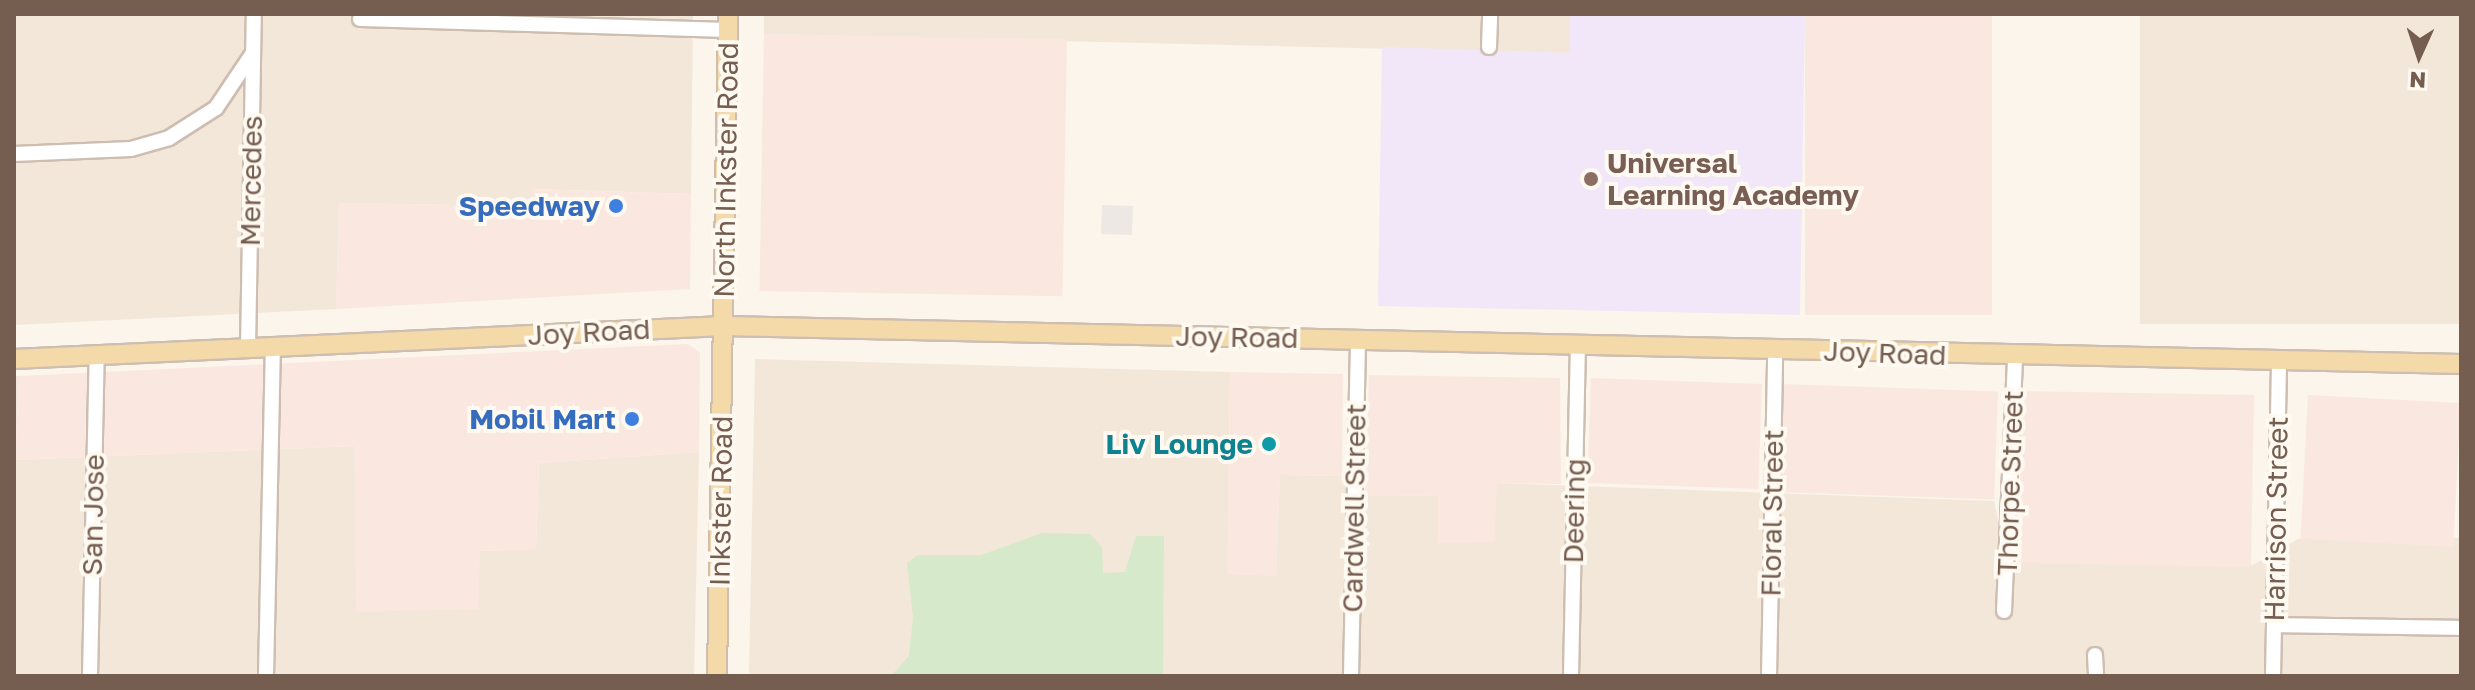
<!DOCTYPE html>
<html>
<head>
<meta charset="utf-8">
<style>
	body { margin:0 }
	#map { position:relative; width:2475px; height:690px; overflow:hidden; background:#fbf5eb; font-family:"Golos Text",sans-serif }
	div>[style] { position:absolute }
	.residential>* { inset:0; background:#f3e7da; transform-origin:0 0 }
	.commercial>* { inset:0; background:#fae8e0; transform-origin:0 0 }
	.industrial>* { inset:0; background:#ede8e3; transform-origin:0 0 }
	.education>* { inset:0; background:#f2e7f8 }
	.green>* { inset:0; background:#d6e9ca }
	.roads { filter:drop-shadow(2px 0 #cdbeb1) drop-shadow(-2px 0 #cdbeb1) drop-shadow(0 2px #cdbeb1) drop-shadow(0 -2px #cdbeb1) }
	.minor>* { height:14px; margin:-7px; padding:0 7px; transform-origin:7px; border-radius:7px; background:#fff }
	.major>* { height:18px; margin:-9px; padding:0 9px; transform-origin:9px; border-radius:9px; background:#f4daa9 }
	.dots>* { width:22px; height:22px; translate:-50% -50%; box-sizing:border-box; border:4px solid #fef9f1; border-radius:50% }
	span { translate:-50% -50%; white-space:nowrap; text-align:center; line-height:1.15; -webkit-text-stroke:8px #fef9f1; paint-order:stroke }
	.education-label { font-size:28px; color:#785e54; font-weight:700 }
	.left { translate:0 -50%; text-align:left }
	.street-label { font-size:28px; color:#755d4f }
	.shop-label { font-size:28px; color:#366cbe; font-weight:700 }
	.right { translate:-100% -50%; text-align:right }
	.culture-label { font-size:28px; color:#0d838f; font-weight:700 }
	.frame { position:absolute; inset:0; border:16px solid #755d4f; pointer-events:none }
	.north { position:absolute; left:2379px; top:16px; width:80px; height:80px; -webkit-text-stroke:6px #fef9f1; paint-order:stroke; rotate:183deg; font-size:22px; font-weight:700; line-height:32px; text-align:center; color:#755d4f }
	.north::after { content:''; display:block; margin:auto; width:28px; height:36px; background:#755d4f; clip-path:polygon(50% 0,100% 100%,50% 72%,0 100%) }
</style>
</head>
<body>
<div id="map">
	<div class="residential">
		<div style="clip-path:polygon(14px 14px,693px 14px,691px 194px,533px 189px,532px 206px,339px 203px,336px 309px,14px 325px)"></div>
		<div style="clip-path:polygon(764px 14px,1570px 14px,1570px 53px,764px 34px)"></div>
		<div style="left:2140px;top:14px;width:321px;height:310px"></div>
		<div style="clip-path:polygon(755px 359px,1230px 372px,1228px 574px,1276px 575px,1280px 475px,1342px 476px,1365px 495px,1438px 496px,1438px 542px,1494px 542px,1496px 483px,1994px 501px,2007px 562px,2253px 565px,2298px 539px,2461px 538px,2461px 676px,749px 676px)"></div>
		<div style="clip-path:polygon(14px 376px,19px 376px,15px 460px,355px 446px,357px 612px,480px 551px,536px 549px,539px 463px,699px 452px,694px 676px,14px 676px)"></div>
	</div>
	<div class="commercial">
		<div style="left:1805px;top:14px;width:187px;height:301px"></div>
		<div style="left:764px;top:34px;width:303px;height:257px;rotate:1deg"></div>
		<div style="clip-path:polygon(532px 189px,691px 194px,690px 289px,336px 309px,339px 203px,531px 206px)"></div>
		<div style="clip-path:polygon(688px 344px,700px 353px,699px 452px,539px 463px,536px 549px,480px 551px,478px 609px,356px 612px,354px 446px,15px 460px,19px 376px)"></div>
		<div style="clip-path:polygon(1230px 372px,1343px 374px,1342px 476px,1280px 475px,1276px 576px,1227px 574px)"></div>
		<div style="clip-path:polygon(1369px 375px,1560px 378px,1561px 484px,1497px 483px,1494px 542px,1438px 543px,1438px 496px,1365px 495px)"></div>
		<div style="left:1591px;top:378px;width:171px;height:105px;rotate:2deg"></div>
		<div style="left:1783px;top:384px;width:215px;height:108px;rotate:2deg"></div>
		<div style="left:2022px;top:391px;width:232px;height:172px;rotate:1deg"></div>
		<div style="left:2308px;top:395px;width:153px;height:144px;rotate:3deg"></div>
	</div>
	<div class="industrial">
		<div style="left:1102px;top:205px;width:31px;height:29px;rotate:2deg"></div>
	</div>
	<div class="education">
		<div style="clip-path:polygon(1570px 14px,1805px 14px,1800px 315px,1378px 306px,1382px 47px,1570px 53px)"></div>
	</div>
	<div class="green">
		<div style="clip-path:polygon(1042px 533px,1090px 534px,1102px 547px,1103px 573px,1125px 572px,1136px 536px,1164px 536px,1163px 676px,891px 676px,909px 656px,913px 617px,907px 563px,918px 555px,981px 555px)"></div>
	</div>
	<div class="roads">
		<div class="minor">
			<div style="left:360px;top:19px;width:369px;rotate:1.7deg"></div>
			<div style="left:1489px;top:47px;width:33px;rotate:-88deg"></div>
			<div style="left:14px;top:154px;width:117px;rotate:-2.4deg"></div>
			<div style="left:131px;top:149px;width:40px;rotate:-16deg"></div>
			<div style="left:169px;top:138px;width:56px;rotate:-32.6deg"></div>
			<div style="left:216px;top:108px;width:66px;rotate:-56.1deg"></div>
			<div style="left:248px;top:348px;width:334px;rotate:-89deg"></div>
			<div style="left:2004px;top:611px;width:256px;rotate:-87.5deg"></div>
			<div style="left:2274px;top:625px;width:187px;rotate:0.9deg"></div>
			<div style="left:2095px;top:655px;width:21px;rotate:87deg"></div>
			<div style="left:90px;top:676px;width:321px;rotate:-88.8deg"></div>
			<div style="left:266px;top:676px;width:330px;rotate:-88.8deg"></div>
			<div style="left:1351px;top:676px;width:336px;rotate:-88.8deg"></div>
			<div style="left:1571px;top:676px;width:330px;rotate:-88.8deg"></div>
			<div style="left:1769px;top:676px;width:326px;rotate:-88.9deg"></div>
			<div style="left:2273px;top:676px;width:314px;rotate:-88.9deg"></div>
		</div>
		<div class="major">
			<div style="left:14px;top:359px;width:711px;rotate:-2.66deg"></div>
			<div style="left:724px;top:326px;width:1737px;rotate:1.25deg"></div>
			<div style="left:717px;top:676px;width:662px;rotate:-89.05deg"></div>
		</div>
	</div>
	<div class="dots">
		<div style="left:1591px;top:179px;background:#8d6e63"></div>
		<div style="left:616px;top:206px;background:#3f7fe0"></div>
		<div style="left:632px;top:419px;background:#3f7fe0"></div>
		<div style="left:1269px;top:444px;background:#0f9aa8"></div>
	</div>
	<div class="education-label">
		<span class="left" style="left:1607px;top:179px">Universal<br>Learning Academy</span>
	</div>
	<div class="street-label">
		<span style="left:726px;top:170px;rotate:-89deg">North Inkster Road</span>
		<span style="left:251px;top:181px;rotate:-89deg">Mercedes</span>
		<span style="left:589px;top:332px;rotate:-3deg">Joy Road</span>
		<span style="left:1237px;top:337px;rotate:1deg">Joy Road</span>
		<span style="left:1885px;top:353px;rotate:2deg">Joy Road</span>
		<span style="left:2010px;top:483px;rotate:-88deg">Thorpe Street</span>
		<span style="left:721px;top:501px;rotate:-89deg">Inkster Road</span>
		<span style="left:1354px;top:508px;rotate:-89deg">Cardwell Street</span>
		<span style="left:1574px;top:511px;rotate:-89deg">Deering</span>
		<span style="left:1772px;top:513px;rotate:-89deg">Floral Street</span>
		<span style="left:93px;top:515px;rotate:-89deg">San Jose</span>
		<span style="left:2276px;top:519px;rotate:-89deg">Harrison Street</span>
	</div>
	<div class="shop-label">
		<span class="right" style="left:600px;top:206px">Speedway</span>
		<span class="right" style="left:616px;top:419px">Mobil Mart</span>
	</div>
	<div class="culture-label">
		<span class="right" style="left:1253px;top:444px">Liv Lounge</span>
	</div>
	<div class="frame"></div>
	<div class="north">N</div>
</div>
</body>
</html>
